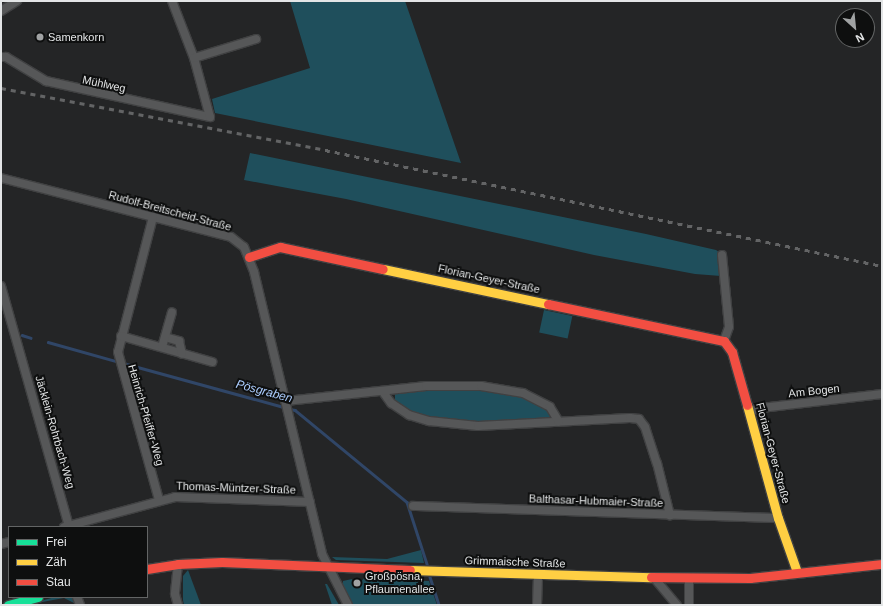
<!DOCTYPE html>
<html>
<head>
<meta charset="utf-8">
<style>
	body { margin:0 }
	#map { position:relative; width:883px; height:606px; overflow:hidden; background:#242526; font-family:Helvetica,sans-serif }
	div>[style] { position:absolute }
	.green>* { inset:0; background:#1f4f5c; transform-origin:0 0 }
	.stream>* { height:2.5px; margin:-1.25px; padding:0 1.25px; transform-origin:1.25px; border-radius:1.25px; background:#304667 }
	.roads { filter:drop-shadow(1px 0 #404142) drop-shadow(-1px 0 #404142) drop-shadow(0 1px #404142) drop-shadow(0 -1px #404142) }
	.street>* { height:8px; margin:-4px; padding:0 4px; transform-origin:4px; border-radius:4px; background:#565758 }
	.fast>* { height:9px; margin:-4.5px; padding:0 4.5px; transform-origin:4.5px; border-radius:4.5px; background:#16e098 }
	.slow>* { height:9px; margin:-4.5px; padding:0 4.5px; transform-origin:4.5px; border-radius:4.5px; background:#ffcf43 }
	.jam>* { height:9px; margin:-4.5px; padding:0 4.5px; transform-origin:4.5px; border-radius:4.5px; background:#f24e42 }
	.rail>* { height:2.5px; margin-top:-1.25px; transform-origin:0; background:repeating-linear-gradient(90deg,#636465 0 5px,transparent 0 10px) }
	.dots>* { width:11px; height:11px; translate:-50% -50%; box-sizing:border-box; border:2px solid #0e0f0f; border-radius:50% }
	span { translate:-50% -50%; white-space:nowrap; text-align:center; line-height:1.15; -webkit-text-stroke:4px #0e0f0f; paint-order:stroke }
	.poi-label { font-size:11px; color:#e3e5e6 }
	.left { translate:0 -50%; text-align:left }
	.street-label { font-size:11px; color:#e3e5e6 }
	.water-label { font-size:12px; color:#aacbfc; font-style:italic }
	.frame { position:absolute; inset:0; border:2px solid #e3e5e6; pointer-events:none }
	.legend { position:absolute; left:8px; top:526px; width:140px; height:72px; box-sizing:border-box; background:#0e0f0f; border:1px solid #636565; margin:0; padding:5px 7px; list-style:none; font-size:12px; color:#e3e5e6 }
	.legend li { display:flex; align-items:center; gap:8px; height:20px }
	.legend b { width:20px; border:1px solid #636565 }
	.north { position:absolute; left:835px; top:8px; width:40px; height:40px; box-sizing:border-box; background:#0e0f0f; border:1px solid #636565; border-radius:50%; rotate:153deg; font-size:11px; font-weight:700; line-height:16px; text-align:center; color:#e3e5e6 }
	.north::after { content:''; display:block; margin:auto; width:14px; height:18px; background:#a0a2a3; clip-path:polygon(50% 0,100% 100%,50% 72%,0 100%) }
</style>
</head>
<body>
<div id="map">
	<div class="green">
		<div style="clip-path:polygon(290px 1px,405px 1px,461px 163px,215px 113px,212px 99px,310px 68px)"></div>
		<div style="clip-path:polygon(250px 153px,646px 234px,716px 250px,719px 252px,721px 276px,695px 274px,594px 255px,346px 199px,244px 180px)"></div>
		<div style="left:544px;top:310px;width:29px;height:23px;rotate:12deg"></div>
		<div style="clip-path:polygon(461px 387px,522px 395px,550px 411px,553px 419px,479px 423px,431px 419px,412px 413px,395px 403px,395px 393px)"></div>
		<div style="clip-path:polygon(421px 550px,424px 563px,336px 560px,332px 557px,387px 559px)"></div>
		<div style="clip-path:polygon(188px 570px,201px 605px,184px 605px,183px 600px,183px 576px)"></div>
		<div style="clip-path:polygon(385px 574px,385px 580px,429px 581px,437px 605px,353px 605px,343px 589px,343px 581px,352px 579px,354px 585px,360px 583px,365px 577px)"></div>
		<div style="clip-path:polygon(325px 584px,327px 584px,339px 605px,332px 605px)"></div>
		<div style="clip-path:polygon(55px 597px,73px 597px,78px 605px,64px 598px,26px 605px)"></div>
	</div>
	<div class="stream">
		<div style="left:22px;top:335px;width:9px;rotate:18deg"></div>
		<div style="left:48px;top:342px;width:74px;rotate:15.7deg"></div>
		<div style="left:123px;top:363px;width:167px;rotate:15.3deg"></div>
		<div style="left:289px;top:409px;width:6px;rotate:9deg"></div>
		<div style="left:295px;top:410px;width:145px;rotate:39.4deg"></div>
		<div style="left:407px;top:502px;width:65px;rotate:72.1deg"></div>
		<div style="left:430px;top:577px;width:29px;rotate:72deg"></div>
	</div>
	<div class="roads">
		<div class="street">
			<div style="left:1px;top:11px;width:19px;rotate:-32deg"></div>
			<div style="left:1px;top:57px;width:5px"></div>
			<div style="left:6px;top:57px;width:47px;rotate:31deg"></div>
			<div style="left:46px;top:81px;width:168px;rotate:12.4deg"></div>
			<div style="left:210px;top:117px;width:61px;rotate:-105.2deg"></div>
			<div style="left:194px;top:58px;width:61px;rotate:-111.1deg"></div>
			<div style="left:194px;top:58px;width:65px;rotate:-17deg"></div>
			<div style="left:1px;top:178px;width:237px;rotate:14.4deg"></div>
			<div style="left:231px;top:237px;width:16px;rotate:38deg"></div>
			<div style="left:244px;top:247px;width:27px;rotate:68deg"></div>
			<div style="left:254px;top:272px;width:290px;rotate:76.4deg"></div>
			<div style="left:322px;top:554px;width:57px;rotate:63deg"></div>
			<div style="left:153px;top:217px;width:139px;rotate:104.5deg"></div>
			<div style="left:118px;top:352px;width:154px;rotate:74.5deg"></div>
			<div style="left:722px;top:255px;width:72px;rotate:84.4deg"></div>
			<div style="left:729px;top:327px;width:15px;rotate:110deg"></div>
			<div style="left:1px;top:286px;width:249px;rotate:74.2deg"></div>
			<div style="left:121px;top:336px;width:95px;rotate:15.9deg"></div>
			<div style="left:165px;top:337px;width:15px;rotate:16deg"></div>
			<div style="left:179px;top:341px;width:13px;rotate:77deg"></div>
			<div style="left:162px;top:347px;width:36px;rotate:-74deg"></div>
			<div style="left:383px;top:392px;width:14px;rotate:54deg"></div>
			<div style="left:391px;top:403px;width:22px;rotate:34deg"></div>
			<div style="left:409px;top:415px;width:21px;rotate:17deg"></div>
			<div style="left:429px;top:421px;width:49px;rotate:5.8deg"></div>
			<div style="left:478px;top:426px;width:152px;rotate:-3deg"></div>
			<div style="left:630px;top:418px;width:9px;rotate:6deg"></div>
			<div style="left:639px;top:419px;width:10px;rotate:53deg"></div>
			<div style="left:645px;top:427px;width:38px;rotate:72deg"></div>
			<div style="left:657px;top:463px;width:54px;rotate:76deg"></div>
			<div style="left:286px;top:401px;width:141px;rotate:-6.1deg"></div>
			<div style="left:426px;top:386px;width:55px"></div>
			<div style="left:481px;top:386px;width:43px;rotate:9.5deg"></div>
			<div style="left:523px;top:393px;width:30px;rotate:27deg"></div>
			<div style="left:550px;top:407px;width:17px;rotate:59deg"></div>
			<div style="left:749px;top:411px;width:12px;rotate:-14deg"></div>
			<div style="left:761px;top:408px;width:122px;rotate:-6.6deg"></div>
			<div style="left:413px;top:506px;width:365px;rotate:1.9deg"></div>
			<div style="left:64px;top:527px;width:115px;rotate:-15.1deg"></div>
			<div style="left:175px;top:497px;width:135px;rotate:2.1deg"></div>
			<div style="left:1px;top:544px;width:8px;rotate:-14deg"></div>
			<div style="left:178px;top:564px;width:30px;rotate:96deg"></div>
			<div style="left:175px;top:594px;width:11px;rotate:75deg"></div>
			<div style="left:655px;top:579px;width:34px;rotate:50deg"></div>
			<div style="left:689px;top:579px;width:26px;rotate:90deg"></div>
			<div style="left:77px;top:597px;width:9px;rotate:69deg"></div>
			<div style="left:537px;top:605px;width:30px;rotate:-88deg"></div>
		</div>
		<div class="fast">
			<div style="left:8px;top:605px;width:31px;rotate:-15deg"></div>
		</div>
		<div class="slow">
			<div style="left:383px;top:269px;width:169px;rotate:12deg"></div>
			<div style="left:747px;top:405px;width:117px;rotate:74.7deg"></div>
			<div style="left:778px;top:518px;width:57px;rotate:70.6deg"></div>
			<div style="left:410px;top:570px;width:241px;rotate:1.7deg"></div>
		</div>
		<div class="jam">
			<div style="left:249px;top:257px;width:33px;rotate:-18deg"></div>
			<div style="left:280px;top:247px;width:105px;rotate:12.1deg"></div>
			<div style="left:548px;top:304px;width:180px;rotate:11.9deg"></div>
			<div style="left:724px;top:341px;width:14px;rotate:54deg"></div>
			<div style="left:732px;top:352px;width:55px;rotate:74.2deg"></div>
			<div style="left:147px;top:569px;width:31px;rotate:-9deg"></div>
			<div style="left:178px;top:564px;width:44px;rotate:-2.6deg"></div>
			<div style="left:222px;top:562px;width:188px;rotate:2.4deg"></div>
			<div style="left:651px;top:577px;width:99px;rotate:0.6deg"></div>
			<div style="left:750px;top:578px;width:133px;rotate:-6.1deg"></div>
		</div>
	</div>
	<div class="rail">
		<div style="left:1px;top:88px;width:330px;rotate:10.8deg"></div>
		<div style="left:325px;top:150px;width:569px;rotate:11.76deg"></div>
	</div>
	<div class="dots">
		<div style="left:40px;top:37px;background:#a0a2a3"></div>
		<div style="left:357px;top:583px;background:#a0a2a3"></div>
	</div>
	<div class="poi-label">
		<span class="left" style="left:48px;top:37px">Samenkorn</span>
		<span class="left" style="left:365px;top:583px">Großpösna,<br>Pflaumenallee</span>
	</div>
	<div class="street-label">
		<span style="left:104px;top:84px;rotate:12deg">Mühlweg</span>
		<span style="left:170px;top:211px;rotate:15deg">Rudolf-Breitscheid-Straße</span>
		<span style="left:489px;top:279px;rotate:12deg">Florian-Geyer-Straße</span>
		<span style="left:814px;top:391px;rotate:-6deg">Am Bogen</span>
		<span style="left:146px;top:415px;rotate:74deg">Heinrich-Pfeiffer-Weg</span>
		<span style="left:55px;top:432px;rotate:74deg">Jäcklein-Rohrbach-Weg</span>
		<span style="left:773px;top:453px;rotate:75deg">Florian-Geyer-Straße</span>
		<span style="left:236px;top:488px;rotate:2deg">Thomas-Müntzer-Straße</span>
		<span style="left:596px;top:501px;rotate:2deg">Balthasar-Hubmaier-Straße</span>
		<span style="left:515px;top:562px;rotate:2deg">Grimmaische Straße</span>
	</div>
	<div class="water-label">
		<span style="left:264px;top:392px;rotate:15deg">Pösgraben</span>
	</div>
	<div class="frame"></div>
	<ul class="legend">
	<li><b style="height:5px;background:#16e098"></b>Frei</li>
	<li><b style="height:5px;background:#ffcf43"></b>Zäh</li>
	<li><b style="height:5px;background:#f24e42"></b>Stau</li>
	</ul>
	<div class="north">N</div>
</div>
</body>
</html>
